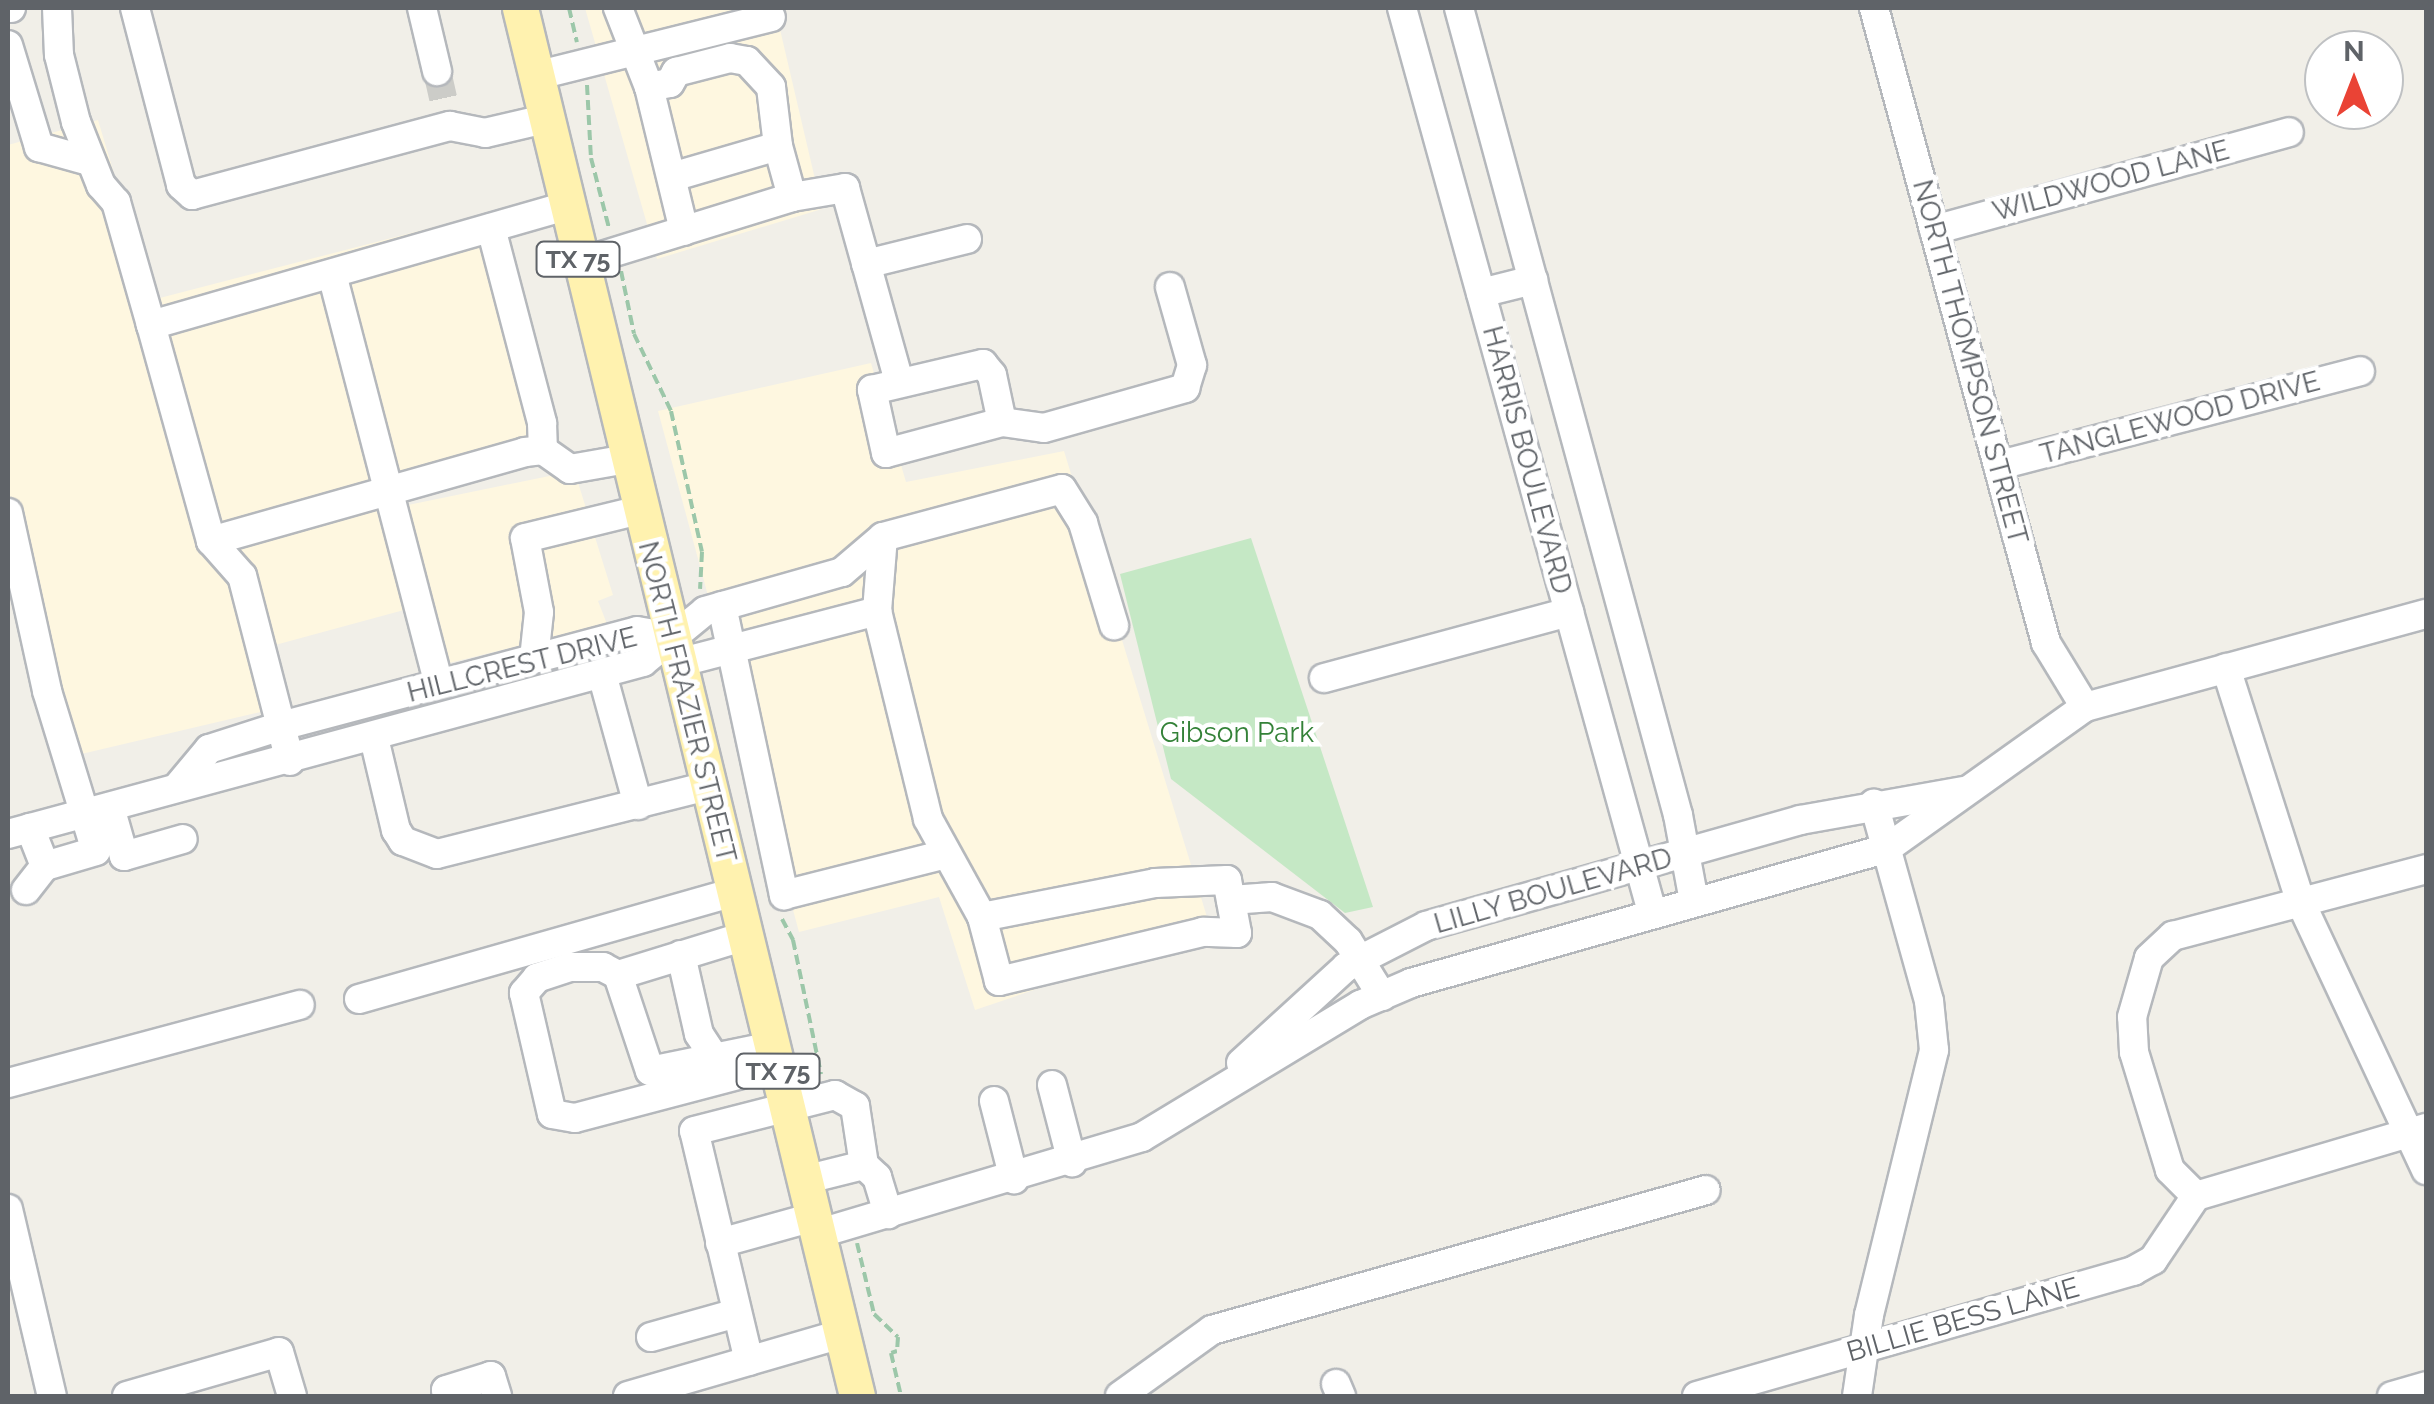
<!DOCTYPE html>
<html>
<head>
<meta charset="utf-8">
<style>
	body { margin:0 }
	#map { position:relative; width:2434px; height:1404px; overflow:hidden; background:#f1efe8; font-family:Raleway,sans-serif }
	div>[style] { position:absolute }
	.commercial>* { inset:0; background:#fef7e0 }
	.green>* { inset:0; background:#c5e8c5 }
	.minor-tunnel>* { height:28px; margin-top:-14px; transform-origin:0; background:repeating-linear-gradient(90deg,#ccccc8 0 28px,transparent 0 42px) }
	.path>* { height:4px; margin-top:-2px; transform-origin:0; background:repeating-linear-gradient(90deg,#9cc7a9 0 10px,transparent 0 15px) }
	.roads { filter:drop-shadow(2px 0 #b5b8bc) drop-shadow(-2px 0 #b5b8bc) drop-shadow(0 2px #b5b8bc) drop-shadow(0 -2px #b5b8bc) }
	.minor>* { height:28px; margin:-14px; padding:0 14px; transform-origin:14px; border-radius:14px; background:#fff }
	.major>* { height:35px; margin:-17.5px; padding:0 17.5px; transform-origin:17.5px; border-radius:17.5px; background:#fff2af }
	span { translate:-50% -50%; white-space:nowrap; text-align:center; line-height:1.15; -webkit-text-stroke:9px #fff; paint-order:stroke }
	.shield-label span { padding:2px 8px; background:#fff; border:2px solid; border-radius:8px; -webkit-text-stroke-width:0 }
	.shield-label { font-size:25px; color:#5f6368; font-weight:700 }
	.street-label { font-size:28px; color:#5f6368 }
	.park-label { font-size:28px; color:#348238 }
	.frame { position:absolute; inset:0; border:10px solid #5f6368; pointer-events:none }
	.north { position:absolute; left:2304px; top:30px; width:100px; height:100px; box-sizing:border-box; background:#fff; border:2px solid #bfc1c3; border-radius:50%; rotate:0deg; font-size:28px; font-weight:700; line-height:40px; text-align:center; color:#5f6368 }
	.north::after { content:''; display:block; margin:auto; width:35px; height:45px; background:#ea4335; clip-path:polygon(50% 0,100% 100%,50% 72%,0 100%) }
</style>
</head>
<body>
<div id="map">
	<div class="commercial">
		<div style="clip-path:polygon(585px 8px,775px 8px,822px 209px,657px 259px)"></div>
		<div style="clip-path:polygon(98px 120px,152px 300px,496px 211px,562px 453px,401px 499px,426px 604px,249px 652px,265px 711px,60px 759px,8px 585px,8px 145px)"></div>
		<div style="clip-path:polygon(871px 363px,906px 482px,1064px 451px,1211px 930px,975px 1010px,939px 897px,799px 932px,658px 411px)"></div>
		<div style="clip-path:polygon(564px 473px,576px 476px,613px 595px,598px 601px,607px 624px,449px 663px,408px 505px)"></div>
	</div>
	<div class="green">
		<div style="clip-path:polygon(1251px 538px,1373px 907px,1345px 913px,1171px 779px,1120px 574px)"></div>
	</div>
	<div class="minor-tunnel">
		<div style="left:437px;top:71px;width:41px;rotate:77.3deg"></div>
	</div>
	<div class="path">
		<div style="left:569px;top:8px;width:35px;rotate:77deg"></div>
		<div style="left:587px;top:85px;width:73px;rotate:86.9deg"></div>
		<div style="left:591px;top:158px;width:72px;rotate:75.6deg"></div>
		<div style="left:621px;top:271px;width:64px;rotate:78.3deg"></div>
		<div style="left:634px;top:334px;width:85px;rotate:64.3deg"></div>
		<div style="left:671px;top:411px;width:144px;rotate:77.6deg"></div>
		<div style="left:702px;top:552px;width:37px;rotate:93deg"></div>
		<div style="left:782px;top:919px;width:24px;rotate:62deg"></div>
		<div style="left:793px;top:940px;width:137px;rotate:78.2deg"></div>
		<div style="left:857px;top:1243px;width:73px;rotate:76.5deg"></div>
		<div style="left:874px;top:1314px;width:33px;rotate:44deg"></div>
		<div style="left:898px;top:1337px;width:14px;rotate:94deg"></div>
		<div style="left:897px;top:1351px;width:6px;rotate:162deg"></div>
		<div style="left:891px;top:1353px;width:44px;rotate:76.9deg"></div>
	</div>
	<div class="roads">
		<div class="minor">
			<div style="left:8px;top:8px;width:3px"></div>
			<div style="left:57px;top:8px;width:47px;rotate:87.6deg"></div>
			<div style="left:59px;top:55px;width:69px;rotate:75.8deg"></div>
			<div style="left:76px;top:122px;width:68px;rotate:68.4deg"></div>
			<div style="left:101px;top:185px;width:23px;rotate:49deg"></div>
			<div style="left:116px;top:202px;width:128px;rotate:74.1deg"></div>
			<div style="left:135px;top:8px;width:183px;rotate:75.4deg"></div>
			<div style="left:181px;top:185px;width:15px;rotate:42deg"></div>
			<div style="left:192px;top:195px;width:267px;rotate:-15deg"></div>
			<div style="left:450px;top:126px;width:36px;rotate:11deg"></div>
			<div style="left:485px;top:133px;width:62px;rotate:-13.1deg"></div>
			<div style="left:422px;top:8px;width:65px;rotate:76.6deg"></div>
			<div style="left:618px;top:8px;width:85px;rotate:68.6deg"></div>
			<div style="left:649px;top:87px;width:148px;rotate:76.3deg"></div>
			<div style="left:1402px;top:8px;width:938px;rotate:74.54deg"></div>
			<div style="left:1459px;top:8px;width:836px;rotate:74.82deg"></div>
			<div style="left:1678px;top:815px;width:87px;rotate:79.5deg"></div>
			<div style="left:1874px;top:8px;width:658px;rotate:74.84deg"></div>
			<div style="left:2046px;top:643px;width:75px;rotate:58.6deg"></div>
			<div style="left:8px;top:45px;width:107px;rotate:73.1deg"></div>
			<div style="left:39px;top:147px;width:52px;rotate:15.6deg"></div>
			<div style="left:535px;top:76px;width:243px;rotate:-14deg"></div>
			<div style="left:649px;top:87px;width:21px;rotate:-11deg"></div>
			<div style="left:670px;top:83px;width:13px;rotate:-61deg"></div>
			<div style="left:676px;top:72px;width:56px;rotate:-14.5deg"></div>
			<div style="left:730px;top:58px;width:17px;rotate:10deg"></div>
			<div style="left:747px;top:61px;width:35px;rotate:47deg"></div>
			<div style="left:771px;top:87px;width:59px;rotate:83.2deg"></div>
			<div style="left:672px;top:177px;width:110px;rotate:-16.3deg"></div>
			<div style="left:778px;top:146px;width:53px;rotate:74.6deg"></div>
			<div style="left:491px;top:228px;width:202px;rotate:75.3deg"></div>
			<div style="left:542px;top:423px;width:27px;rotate:88deg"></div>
			<div style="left:1934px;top:230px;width:368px;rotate:-15.4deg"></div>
			<div style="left:579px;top:263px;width:223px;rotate:-17.2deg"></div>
			<div style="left:792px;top:197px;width:54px;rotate:-9.6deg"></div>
			<div style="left:845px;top:188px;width:201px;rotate:74.4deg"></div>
			<div style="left:866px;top:264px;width:104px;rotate:-13.9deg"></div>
			<div style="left:332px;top:274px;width:424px;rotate:75.4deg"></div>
			<div style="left:1481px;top:293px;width:54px;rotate:-14deg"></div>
			<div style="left:1002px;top:422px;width:120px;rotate:165deg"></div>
			<div style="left:886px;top:453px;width:65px;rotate:-102.5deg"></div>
			<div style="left:872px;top:390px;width:114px;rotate:-13.2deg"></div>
			<div style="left:983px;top:364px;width:14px;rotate:51deg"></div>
			<div style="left:992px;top:375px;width:48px;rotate:78deg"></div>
			<div style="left:1002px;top:422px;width:42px;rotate:8.1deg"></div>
			<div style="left:1044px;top:428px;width:147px;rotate:-15.8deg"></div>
			<div style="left:1185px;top:388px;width:24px;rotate:-73deg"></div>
			<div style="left:1192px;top:365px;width:81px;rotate:-105.8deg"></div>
			<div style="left:2000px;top:465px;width:372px;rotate:-14.6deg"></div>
			<div style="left:8px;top:513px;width:182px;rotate:77.6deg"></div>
			<div style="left:47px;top:691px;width:167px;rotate:73deg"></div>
			<div style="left:96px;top:851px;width:53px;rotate:163.6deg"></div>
			<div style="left:45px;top:866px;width:41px;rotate:-111.5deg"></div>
			<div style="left:211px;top:541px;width:326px;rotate:-15.8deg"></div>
			<div style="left:525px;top:452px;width:18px;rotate:-6deg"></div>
			<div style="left:543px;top:450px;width:33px;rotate:35deg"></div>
			<div style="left:570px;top:469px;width:58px;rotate:-10deg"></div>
			<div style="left:722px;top:606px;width:296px;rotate:77.9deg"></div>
			<div style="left:784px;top:895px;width:167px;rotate:-14.2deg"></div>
			<div style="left:877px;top:611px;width:74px;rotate:-85.4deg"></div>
			<div style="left:534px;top:659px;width:47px;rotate:-83.9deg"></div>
			<div style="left:539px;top:612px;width:75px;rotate:-100.7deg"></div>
			<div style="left:525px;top:538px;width:118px;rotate:-13.7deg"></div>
			<div style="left:678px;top:663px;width:206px;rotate:-14.6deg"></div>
			<div style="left:877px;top:611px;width:214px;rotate:76.2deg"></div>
			<div style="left:928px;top:819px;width:112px;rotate:61.1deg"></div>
			<div style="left:2226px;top:668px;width:247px;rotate:72.3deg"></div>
			<div style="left:2301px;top:903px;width:295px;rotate:64.9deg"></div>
			<div style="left:602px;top:674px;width:136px;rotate:74.6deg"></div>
			<div style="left:1324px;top:678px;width:254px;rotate:-15.1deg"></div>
			<div style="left:374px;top:738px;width:95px;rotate:76.6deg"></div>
			<div style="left:396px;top:830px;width:13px;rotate:58deg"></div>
			<div style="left:403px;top:841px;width:36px;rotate:21deg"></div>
			<div style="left:437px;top:854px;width:279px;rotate:-14.1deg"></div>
			<div style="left:290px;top:761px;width:191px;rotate:-104.5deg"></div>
			<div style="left:242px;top:576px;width:47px;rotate:-131.5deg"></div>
			<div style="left:211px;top:541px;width:224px;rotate:-105.5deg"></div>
			<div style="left:151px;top:325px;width:431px;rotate:-16deg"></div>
			<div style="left:179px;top:785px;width:47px;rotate:-50.2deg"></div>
			<div style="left:209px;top:749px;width:76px;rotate:-17.7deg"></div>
			<div style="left:281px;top:726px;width:368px;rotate:-14.9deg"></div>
			<div style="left:637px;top:631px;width:36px;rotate:10deg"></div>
			<div style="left:110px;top:807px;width:51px;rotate:74.1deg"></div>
			<div style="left:124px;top:856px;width:61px;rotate:-16.1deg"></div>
			<div style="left:8px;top:834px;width:658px;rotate:-15.16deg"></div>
			<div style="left:643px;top:662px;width:80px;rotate:-39.4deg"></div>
			<div style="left:705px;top:611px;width:142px;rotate:-15.9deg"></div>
			<div style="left:842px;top:572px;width:54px;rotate:-40.5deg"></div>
			<div style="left:883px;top:537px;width:185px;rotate:-15deg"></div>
			<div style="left:1062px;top:489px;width:40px;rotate:58deg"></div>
			<div style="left:1083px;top:523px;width:107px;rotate:73.1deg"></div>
			<div style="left:1227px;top:880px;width:54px;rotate:79.3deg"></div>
			<div style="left:1237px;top:933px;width:34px;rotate:-178deg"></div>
			<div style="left:1203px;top:932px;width:210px;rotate:166.5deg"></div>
			<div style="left:999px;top:981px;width:66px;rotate:-104.9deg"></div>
			<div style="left:982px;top:917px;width:176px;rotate:-11.1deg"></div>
			<div style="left:1155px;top:883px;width:72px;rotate:-2.4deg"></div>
			<div style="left:26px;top:890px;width:31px;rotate:-52deg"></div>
			<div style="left:1231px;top:900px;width:41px;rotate:-4.2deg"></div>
			<div style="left:1272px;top:897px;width:51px;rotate:20.6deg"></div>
			<div style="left:1320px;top:915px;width:38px;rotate:43deg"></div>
			<div style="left:1348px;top:941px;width:65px;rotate:58.3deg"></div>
			<div style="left:745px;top:936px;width:133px;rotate:162.9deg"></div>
			<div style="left:618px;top:975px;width:101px;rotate:71.6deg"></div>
			<div style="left:650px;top:1071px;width:125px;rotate:-11.6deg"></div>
			<div style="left:681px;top:955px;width:81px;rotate:77.2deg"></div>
			<div style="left:699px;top:1034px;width:31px;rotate:57deg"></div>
			<div style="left:618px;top:975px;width:17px;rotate:-152deg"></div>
			<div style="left:603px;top:967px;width:33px;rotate:180deg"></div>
			<div style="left:570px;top:967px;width:35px;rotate:162deg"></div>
			<div style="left:537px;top:978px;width:20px;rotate:131deg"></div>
			<div style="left:524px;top:993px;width:124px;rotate:77deg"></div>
			<div style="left:552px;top:1114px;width:23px;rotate:10deg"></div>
			<div style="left:575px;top:1118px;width:208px;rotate:-14.8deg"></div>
			<div style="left:359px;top:999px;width:390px;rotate:-15.9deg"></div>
			<div style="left:1241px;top:1063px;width:142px;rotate:-42.4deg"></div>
			<div style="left:1346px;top:967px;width:90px;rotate:-27.1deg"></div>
			<div style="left:1426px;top:926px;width:389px;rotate:-15.8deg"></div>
			<div style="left:1800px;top:820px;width:166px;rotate:-10.1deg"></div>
			<div style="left:8px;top:1083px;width:302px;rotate:-15deg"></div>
			<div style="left:1052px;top:1085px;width:80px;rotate:75.4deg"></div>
			<div style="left:994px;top:1101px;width:81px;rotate:75.6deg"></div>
			<div style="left:864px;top:1165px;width:18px;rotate:43deg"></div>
			<div style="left:877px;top:1177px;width:39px;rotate:73deg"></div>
			<div style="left:2196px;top:1196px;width:37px;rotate:-135deg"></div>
			<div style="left:2170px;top:1170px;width:123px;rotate:-107deg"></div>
			<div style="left:2134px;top:1052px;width:35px;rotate:-93deg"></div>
			<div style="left:2132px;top:1017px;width:61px;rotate:-73.9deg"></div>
			<div style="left:2149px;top:958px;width:33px;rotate:-43deg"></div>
			<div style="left:2173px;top:936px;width:262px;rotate:-14.8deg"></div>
			<div style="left:2196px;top:1196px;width:240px;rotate:-16.5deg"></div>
			<div style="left:8px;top:1209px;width:192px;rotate:76.8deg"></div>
			<div style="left:817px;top:1234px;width:339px;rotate:-16.6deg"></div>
			<div style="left:1142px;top:1137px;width:255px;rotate:-31.2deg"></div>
			<div style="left:1360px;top:1005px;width:56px;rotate:-23.3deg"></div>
			<div style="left:1411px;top:983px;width:494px;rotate:-15.8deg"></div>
			<div style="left:1886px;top:849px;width:244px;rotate:-35.5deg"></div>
			<div style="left:2085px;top:707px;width:353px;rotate:-15.3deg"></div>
			<div style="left:720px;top:1243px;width:97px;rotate:-15.6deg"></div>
			<div style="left:651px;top:1337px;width:89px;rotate:-15.6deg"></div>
			<div style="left:749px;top:1361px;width:236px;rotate:-103.4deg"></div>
			<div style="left:694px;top:1131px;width:146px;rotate:-14.3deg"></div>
			<div style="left:835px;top:1095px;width:23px;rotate:29deg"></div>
			<div style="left:855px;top:1106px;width:60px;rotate:81.3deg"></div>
			<div style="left:864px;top:1165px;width:62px;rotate:166deg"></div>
			<div style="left:1336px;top:1384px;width:13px;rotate:67deg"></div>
			<div style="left:127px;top:1396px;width:158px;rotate:-16.1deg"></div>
			<div style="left:279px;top:1352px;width:46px;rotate:73.5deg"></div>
			<div style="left:448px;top:1396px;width:6px;rotate:-108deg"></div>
			<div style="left:446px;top:1390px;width:47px;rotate:-17.3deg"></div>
			<div style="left:491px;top:1376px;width:21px;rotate:73deg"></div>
			<div style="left:628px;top:1396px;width:223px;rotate:-16.2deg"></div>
			<div style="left:1120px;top:1396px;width:113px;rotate:-35.7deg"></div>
			<div style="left:1212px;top:1330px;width:513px;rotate:-15.82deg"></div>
			<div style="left:1697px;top:1396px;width:454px;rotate:-16deg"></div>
			<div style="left:2133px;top:1271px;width:23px;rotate:-29deg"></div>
			<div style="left:2153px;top:1260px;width:77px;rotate:-56.1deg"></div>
			<div style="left:1857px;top:1396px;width:82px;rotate:-81.6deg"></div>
			<div style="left:1869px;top:1315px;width:273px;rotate:-76.2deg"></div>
			<div style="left:1934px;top:1050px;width:49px;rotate:-95.8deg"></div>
			<div style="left:1929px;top:1001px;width:205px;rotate:-105.6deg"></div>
			<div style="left:2392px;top:1396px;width:35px;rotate:-16deg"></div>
		</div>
		<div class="major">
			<div style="left:520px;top:8px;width:1428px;rotate:76.35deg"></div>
		</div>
	</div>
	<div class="shield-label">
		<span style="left:578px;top:259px">TX 75</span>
		<span style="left:778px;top:1071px">TX 75</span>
	</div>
	<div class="street-label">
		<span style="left:2111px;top:181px;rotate:-15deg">WILDWOOD LANE</span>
		<span style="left:1970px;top:362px;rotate:75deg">NORTH THOMPSON STREET</span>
		<span style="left:2180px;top:418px;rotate:-15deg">TANGLEWOOD DRIVE</span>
		<span style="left:1527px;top:460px;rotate:75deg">HARRIS BOULEVARD</span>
		<span style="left:522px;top:665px;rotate:-14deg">HILLCREST DRIVE</span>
		<span style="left:687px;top:702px;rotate:76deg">NORTH FRAZIER STREET</span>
		<span style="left:1553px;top:891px;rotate:-16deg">LILLY BOULEVARD</span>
		<span style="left:1963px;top:1320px;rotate:-16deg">BILLIE BESS LANE</span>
	</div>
	<div class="park-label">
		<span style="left:1237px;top:733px">Gibson Park</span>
	</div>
	<div class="frame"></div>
	<div class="north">N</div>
</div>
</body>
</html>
